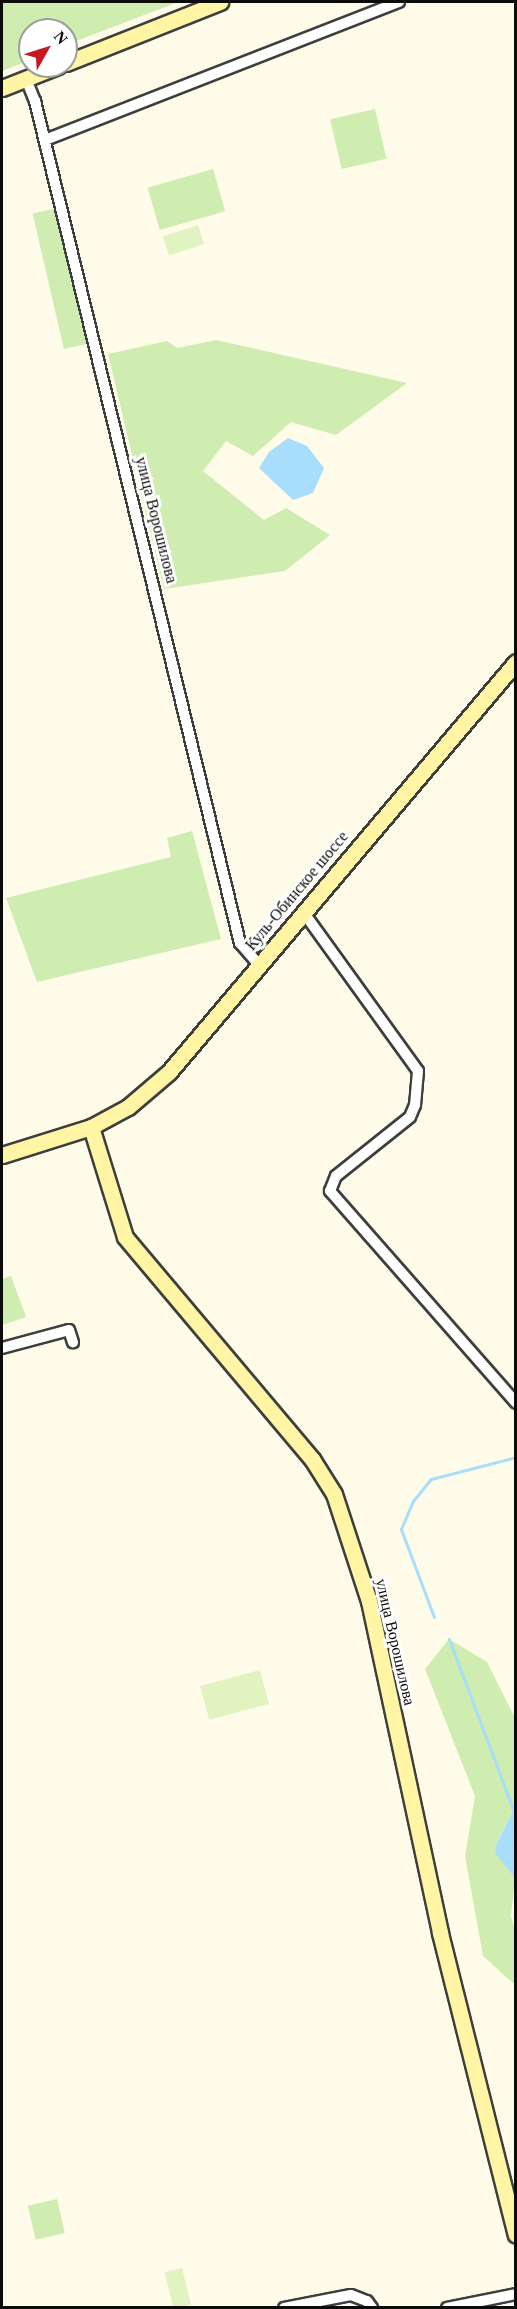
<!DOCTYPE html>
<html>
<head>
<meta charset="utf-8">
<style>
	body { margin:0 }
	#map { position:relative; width:517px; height:2309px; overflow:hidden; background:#fffbe9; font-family:Georgia,serif }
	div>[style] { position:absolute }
	.green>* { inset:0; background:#cfedb0; transform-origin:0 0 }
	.pitch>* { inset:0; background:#e2f3c2; transform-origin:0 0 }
	.water>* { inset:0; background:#a8ddfc }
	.stream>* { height:3px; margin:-1.5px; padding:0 1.5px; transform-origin:1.5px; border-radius:1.5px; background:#a8ddfc }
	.roads { filter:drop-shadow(2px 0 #3e3e3e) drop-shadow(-2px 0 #3e3e3e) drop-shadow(0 2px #3e3e3e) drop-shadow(0 -2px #3e3e3e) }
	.street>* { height:10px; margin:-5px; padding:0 5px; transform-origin:5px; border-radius:5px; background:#fff }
	.secondary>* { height:15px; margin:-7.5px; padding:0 7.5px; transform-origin:7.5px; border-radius:7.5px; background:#fff5a4 }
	span { translate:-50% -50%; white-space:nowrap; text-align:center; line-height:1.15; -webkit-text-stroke:6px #fff; paint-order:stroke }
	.street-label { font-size:16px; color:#0b0b0b }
	.frame { position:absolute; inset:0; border:3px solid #0b0b0b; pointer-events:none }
	.north { position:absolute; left:18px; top:18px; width:60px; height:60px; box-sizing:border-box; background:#fff; border:2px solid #9d9d9d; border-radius:50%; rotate:51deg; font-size:16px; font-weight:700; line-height:24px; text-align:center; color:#0b0b0b }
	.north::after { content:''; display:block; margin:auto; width:21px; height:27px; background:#c71820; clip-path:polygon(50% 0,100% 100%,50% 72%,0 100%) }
</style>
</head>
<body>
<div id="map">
	<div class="green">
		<div style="clip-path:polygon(2px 2px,178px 2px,66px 45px,66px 30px,30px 30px,30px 60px,2px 71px)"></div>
		<div style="left:375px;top:109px;width:51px;height:46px;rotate:77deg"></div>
		<div style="left:213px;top:169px;width:44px;height:68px;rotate:74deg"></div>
		<div style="left:57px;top:208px;width:139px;height:25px;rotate:77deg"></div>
		<div style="clip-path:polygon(216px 340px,407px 383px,336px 435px,291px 422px,253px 456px,226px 441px,203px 471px,264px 520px,286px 508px,330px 535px,285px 571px,164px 589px,108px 354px,167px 341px,177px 348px)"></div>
		<div style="clip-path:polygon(192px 831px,221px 939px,37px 982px,6px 898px,171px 857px,167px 838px)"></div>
		<div style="clip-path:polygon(11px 1276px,26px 1317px,2px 1325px,2px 1279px)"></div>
		<div style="clip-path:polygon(449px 1639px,487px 1662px,515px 1718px,515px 1807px,497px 1841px,515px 1878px,511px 1916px,516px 1933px,515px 1985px,483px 1956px,465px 1856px,475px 1796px,425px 1669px)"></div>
		<div style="left:57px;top:2199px;width:35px;height:30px;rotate:77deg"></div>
	</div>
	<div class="pitch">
		<div style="left:198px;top:225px;width:20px;height:37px;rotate:72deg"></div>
		<div style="left:260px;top:1670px;width:35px;height:62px;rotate:75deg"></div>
		<div style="left:182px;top:2268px;width:38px;height:18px;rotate:76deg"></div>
	</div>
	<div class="water">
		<div style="clip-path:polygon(288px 438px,307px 446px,324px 468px,313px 493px,293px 500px,259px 468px,269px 452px)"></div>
		<div style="clip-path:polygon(515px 1807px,515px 1878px,495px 1853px,497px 1842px)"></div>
	</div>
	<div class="stream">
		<div style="left:434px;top:1617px;width:94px;rotate:-110.6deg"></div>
		<div style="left:401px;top:1529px;width:30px;rotate:-67deg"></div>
		<div style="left:413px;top:1501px;width:28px;rotate:-51deg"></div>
		<div style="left:431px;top:1479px;width:88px;rotate:-14.5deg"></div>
		<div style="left:449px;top:1639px;width:190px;rotate:69.4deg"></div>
	</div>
	<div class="roads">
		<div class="street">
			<div style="left:26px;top:79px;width:24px;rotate:68deg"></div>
			<div style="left:35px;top:101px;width:867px;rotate:76.32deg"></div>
			<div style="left:240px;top:943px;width:29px;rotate:49deg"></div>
			<div style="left:45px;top:140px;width:380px;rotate:-21.3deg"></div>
			<div style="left:304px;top:913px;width:195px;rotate:54.2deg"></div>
			<div style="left:418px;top:1071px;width:34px;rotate:95deg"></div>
			<div style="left:415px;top:1105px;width:13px;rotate:113deg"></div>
			<div style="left:410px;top:1117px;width:95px;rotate:141.4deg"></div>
			<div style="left:336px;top:1176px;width:16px;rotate:112deg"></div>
			<div style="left:330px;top:1191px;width:282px;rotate:48.7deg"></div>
			<div style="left:2px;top:1348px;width:69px;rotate:-15deg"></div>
			<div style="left:69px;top:1330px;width:13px;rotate:72deg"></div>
			<div style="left:284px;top:2308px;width:68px;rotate:-11deg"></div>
			<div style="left:351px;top:2295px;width:17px;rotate:21deg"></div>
			<div style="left:367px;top:2301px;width:9px;rotate:54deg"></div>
			<div style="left:447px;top:2308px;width:70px;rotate:-11.5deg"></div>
		</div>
		<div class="secondary">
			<div style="left:66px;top:63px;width:166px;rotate:-21.6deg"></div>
			<div style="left:2px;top:88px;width:60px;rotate:-21.4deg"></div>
			<div style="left:91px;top:1127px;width:115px;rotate:72.8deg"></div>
			<div style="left:125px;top:1237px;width:290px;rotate:49.9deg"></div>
			<div style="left:312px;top:1459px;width:41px;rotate:57.8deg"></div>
			<div style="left:334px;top:1494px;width:113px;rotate:71.9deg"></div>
			<div style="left:369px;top:1601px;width:340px;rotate:77.9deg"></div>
			<div style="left:440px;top:1933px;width:311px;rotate:75.9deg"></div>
			<div style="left:2px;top:1155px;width:93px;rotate:-17.5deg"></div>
			<div style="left:91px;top:1127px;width:42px;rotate:-28.4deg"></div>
			<div style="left:128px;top:1107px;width:54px;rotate:-40.5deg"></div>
			<div style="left:169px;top:1072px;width:537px;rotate:-49.76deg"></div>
		</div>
	</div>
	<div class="street-label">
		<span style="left:156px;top:520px;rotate:76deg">улица Ворошилова</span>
		<span style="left:297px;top:891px;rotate:-50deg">Куль-Обинское шоссе</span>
		<span style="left:395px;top:1642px;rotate:77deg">улица Ворошилова</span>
	</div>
	<div class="frame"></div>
	<div class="north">N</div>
</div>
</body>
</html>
